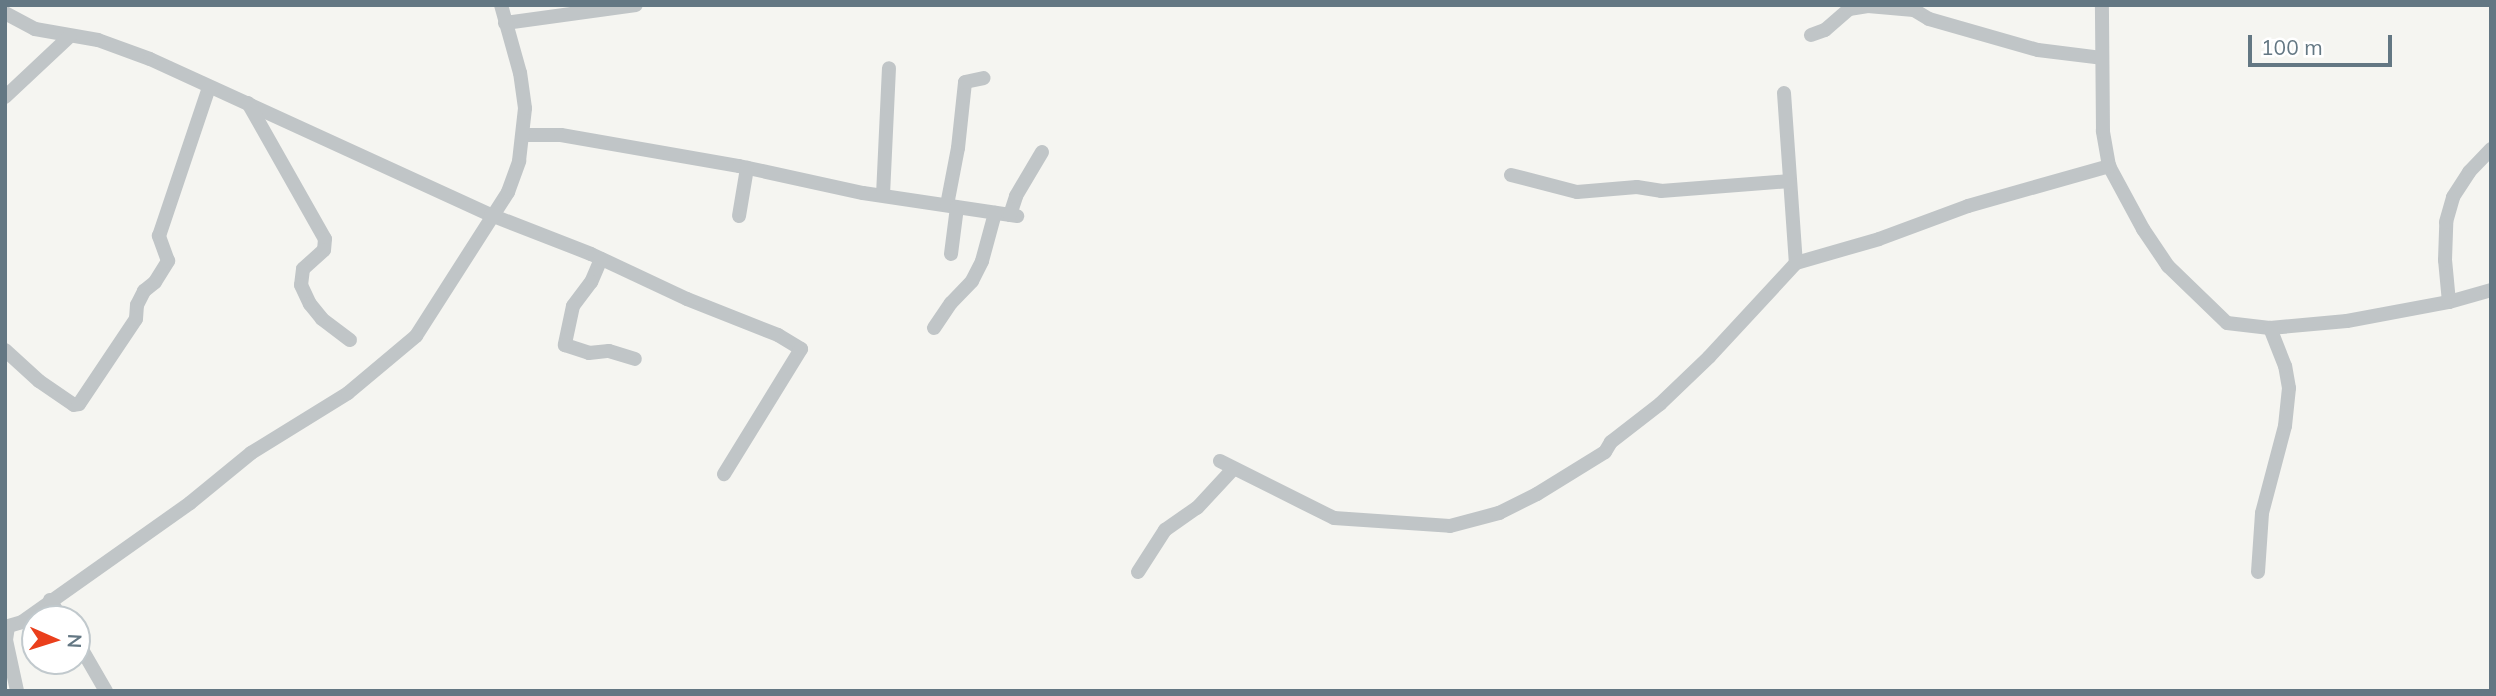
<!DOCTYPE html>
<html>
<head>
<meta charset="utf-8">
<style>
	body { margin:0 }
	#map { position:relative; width:2496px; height:696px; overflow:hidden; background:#f5f5f1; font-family:Mulish,sans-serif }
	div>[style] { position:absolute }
	.minor>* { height:14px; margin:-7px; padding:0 7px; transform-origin:7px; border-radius:7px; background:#c0c5c7 }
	span { translate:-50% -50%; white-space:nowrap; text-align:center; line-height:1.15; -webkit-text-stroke:7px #fff; paint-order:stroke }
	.frame { position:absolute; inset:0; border:7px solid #637783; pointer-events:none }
	.north { position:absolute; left:21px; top:605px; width:70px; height:70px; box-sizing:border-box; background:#fff; border:2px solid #c1c9cd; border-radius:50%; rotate:93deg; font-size:19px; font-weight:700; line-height:28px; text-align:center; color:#637783 }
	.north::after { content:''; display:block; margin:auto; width:24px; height:32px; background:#ea3f1c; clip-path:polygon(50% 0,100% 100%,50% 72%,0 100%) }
	.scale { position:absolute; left:2248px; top:35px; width:144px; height:32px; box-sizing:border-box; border:4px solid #637783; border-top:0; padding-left:9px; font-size:21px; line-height:24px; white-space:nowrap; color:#637783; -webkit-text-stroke:5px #fff; paint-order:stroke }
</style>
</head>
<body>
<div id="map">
	<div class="minor">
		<div style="left:5px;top:13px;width:34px;rotate:28deg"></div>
		<div style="left:35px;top:29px;width:64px;rotate:9.9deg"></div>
		<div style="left:98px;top:40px;width:55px;rotate:20.1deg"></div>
		<div style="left:150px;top:59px;width:375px;rotate:24.6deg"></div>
		<div style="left:491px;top:215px;width:107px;rotate:21.3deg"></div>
		<div style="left:591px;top:254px;width:106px;rotate:25.1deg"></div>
		<div style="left:687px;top:299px;width:98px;rotate:21.6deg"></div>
		<div style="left:778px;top:335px;width:27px;rotate:31deg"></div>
		<div style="left:801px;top:349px;width:147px;rotate:121.6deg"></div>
		<div style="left:505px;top:23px;width:132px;rotate:-7.8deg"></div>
		<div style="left:1811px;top:35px;width:15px;rotate:-20deg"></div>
		<div style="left:1825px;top:30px;width:32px;rotate:-41deg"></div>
		<div style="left:1849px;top:9px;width:19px;rotate:-9deg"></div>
		<div style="left:1868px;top:6px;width:46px;rotate:5deg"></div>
		<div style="left:1914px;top:10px;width:17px;rotate:31deg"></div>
		<div style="left:1929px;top:19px;width:113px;rotate:15.9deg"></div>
		<div style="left:2038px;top:50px;width:64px;rotate:7.1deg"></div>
		<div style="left:1784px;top:93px;width:170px;rotate:86deg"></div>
		<div style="left:5px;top:97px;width:89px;rotate:-43.2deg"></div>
		<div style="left:248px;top:103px;width:156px;rotate:60.5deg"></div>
		<div style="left:325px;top:239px;width:11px;rotate:95deg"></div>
		<div style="left:324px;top:250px;width:28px;rotate:138deg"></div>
		<div style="left:303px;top:269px;width:16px;rotate:97deg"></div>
		<div style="left:301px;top:285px;width:21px;rotate:65deg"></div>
		<div style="left:310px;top:304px;width:19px;rotate:51deg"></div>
		<div style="left:322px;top:319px;width:35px;rotate:37deg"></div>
		<div style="left:524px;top:135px;width:37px"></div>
		<div style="left:561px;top:135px;width:181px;rotate:9.9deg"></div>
		<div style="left:739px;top:166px;width:127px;rotate:12.3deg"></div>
		<div style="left:863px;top:193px;width:156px;rotate:8.5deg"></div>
		<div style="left:2109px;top:166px;width:72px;rotate:61.6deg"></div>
		<div style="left:2143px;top:229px;width:45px;rotate:56deg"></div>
		<div style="left:2168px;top:266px;width:82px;rotate:44deg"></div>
		<div style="left:2227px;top:323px;width:43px;rotate:6.6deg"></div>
		<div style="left:2270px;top:328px;width:77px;rotate:-5.2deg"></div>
		<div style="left:2347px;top:321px;width:104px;rotate:-10.6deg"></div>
		<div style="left:2449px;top:302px;width:44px;rotate:-15.9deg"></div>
		<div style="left:1511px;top:175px;width:68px;rotate:14.4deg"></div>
		<div style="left:1577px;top:192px;width:60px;rotate:-4.8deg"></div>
		<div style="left:1637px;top:187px;width:24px;rotate:9deg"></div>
		<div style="left:1661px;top:191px;width:129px;rotate:-4.4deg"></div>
		<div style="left:883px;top:195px;width:127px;rotate:-87.3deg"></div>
		<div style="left:947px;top:205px;width:58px;rotate:-79.1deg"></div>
		<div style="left:958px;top:148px;width:66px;rotate:-83.9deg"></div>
		<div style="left:965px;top:82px;width:19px;rotate:-12deg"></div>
		<div style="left:1010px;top:215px;width:20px;rotate:-72deg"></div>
		<div style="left:1016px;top:196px;width:51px;rotate:-59.4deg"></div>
		<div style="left:739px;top:216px;width:49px;rotate:-80.5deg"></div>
		<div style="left:951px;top:254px;width:47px;rotate:-82.7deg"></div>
		<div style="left:601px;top:259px;width:25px;rotate:113deg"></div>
		<div style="left:591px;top:282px;width:30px;rotate:127deg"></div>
		<div style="left:573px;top:306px;width:40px;rotate:102deg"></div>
		<div style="left:565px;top:345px;width:25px;rotate:18deg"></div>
		<div style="left:589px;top:353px;width:20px;rotate:-6deg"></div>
		<div style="left:609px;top:351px;width:27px;rotate:17deg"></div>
		<div style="left:2449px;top:302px;width:42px;rotate:-95.4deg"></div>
		<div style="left:2445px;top:260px;width:38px;rotate:-88deg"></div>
		<div style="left:2446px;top:222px;width:26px;rotate:-74deg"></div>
		<div style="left:2453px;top:197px;width:30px;rotate:-57deg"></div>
		<div style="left:2469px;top:172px;width:32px;rotate:-46deg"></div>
		<div style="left:934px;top:328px;width:30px;rotate:-56deg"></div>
		<div style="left:951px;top:303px;width:30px;rotate:-46deg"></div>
		<div style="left:972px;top:281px;width:22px;rotate:-63deg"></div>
		<div style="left:982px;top:261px;width:50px;rotate:-74.8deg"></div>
		<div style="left:5px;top:350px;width:46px;rotate:42.4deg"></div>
		<div style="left:39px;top:381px;width:42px;rotate:34.4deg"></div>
		<div style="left:74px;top:405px;width:5px;rotate:-11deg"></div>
		<div style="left:79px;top:404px;width:102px;rotate:-56.2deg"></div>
		<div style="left:136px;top:319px;width:14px;rotate:-86deg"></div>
		<div style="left:137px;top:305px;width:16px;rotate:-63deg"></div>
		<div style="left:144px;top:291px;width:14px;rotate:-39deg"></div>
		<div style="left:155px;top:282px;width:25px;rotate:-58deg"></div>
		<div style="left:168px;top:261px;width:27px;rotate:-110deg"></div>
		<div style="left:159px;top:236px;width:157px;rotate:-71.4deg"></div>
		<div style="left:1220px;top:461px;width:127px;rotate:26.6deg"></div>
		<div style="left:1334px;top:518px;width:116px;rotate:3.9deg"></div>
		<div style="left:1450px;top:526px;width:51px;rotate:-14.9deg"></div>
		<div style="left:1499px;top:513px;width:42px;rotate:-26.6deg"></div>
		<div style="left:1537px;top:494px;width:80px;rotate:-31.7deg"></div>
		<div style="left:1605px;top:452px;width:12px;rotate:-59deg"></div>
		<div style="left:1611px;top:442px;width:62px;rotate:-37.8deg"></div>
		<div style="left:1660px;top:404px;width:68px;rotate:-43.8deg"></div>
		<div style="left:1709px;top:357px;width:128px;rotate:-47.2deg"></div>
		<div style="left:1796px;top:263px;width:86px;rotate:-16.1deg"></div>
		<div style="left:1879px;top:239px;width:95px;rotate:-20.3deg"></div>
		<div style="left:1968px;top:206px;width:147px;rotate:-15.8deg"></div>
		<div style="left:2109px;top:166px;width:36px;rotate:-100deg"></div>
		<div style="left:2103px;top:131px;width:126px;rotate:-90.5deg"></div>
		<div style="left:1138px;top:572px;width:50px;rotate:-57.3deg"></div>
		<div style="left:1165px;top:530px;width:39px;rotate:-35deg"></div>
		<div style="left:1197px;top:508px;width:54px;rotate:-47.2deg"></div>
		<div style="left:2258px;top:572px;width:59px;rotate:-86.1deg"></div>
		<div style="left:2262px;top:513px;width:90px;rotate:-75.2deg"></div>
		<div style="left:2285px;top:426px;width:38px;rotate:-84deg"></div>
		<div style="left:2289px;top:388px;width:22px;rotate:-100deg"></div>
		<div style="left:2285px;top:366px;width:41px;rotate:-111.5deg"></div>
		<div style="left:50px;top:600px;width:22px;rotate:58deg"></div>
		<div style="left:5px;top:627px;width:18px;rotate:-16deg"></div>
		<div style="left:22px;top:622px;width:206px;rotate:-35.3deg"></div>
		<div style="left:190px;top:503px;width:79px;rotate:-39.3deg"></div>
		<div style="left:251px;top:453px;width:114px;rotate:-31.7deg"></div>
		<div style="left:348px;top:393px;width:89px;rotate:-40deg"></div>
		<div style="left:416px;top:336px;width:171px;rotate:-57.4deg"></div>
		<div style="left:508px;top:192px;width:33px;rotate:-70deg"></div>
		<div style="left:519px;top:161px;width:53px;rotate:-83.5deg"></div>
		<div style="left:525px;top:108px;width:35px;rotate:-98deg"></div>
		<div style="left:520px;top:73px;width:71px;rotate:-105.6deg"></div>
		<div style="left:8px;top:627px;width:13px;rotate:99deg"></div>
		<div style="left:6px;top:640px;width:52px;rotate:77.8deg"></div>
		<div style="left:77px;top:641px;width:58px;rotate:59.9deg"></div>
	</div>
	<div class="frame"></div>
	<div class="north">N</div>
	<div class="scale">100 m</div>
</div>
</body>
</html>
